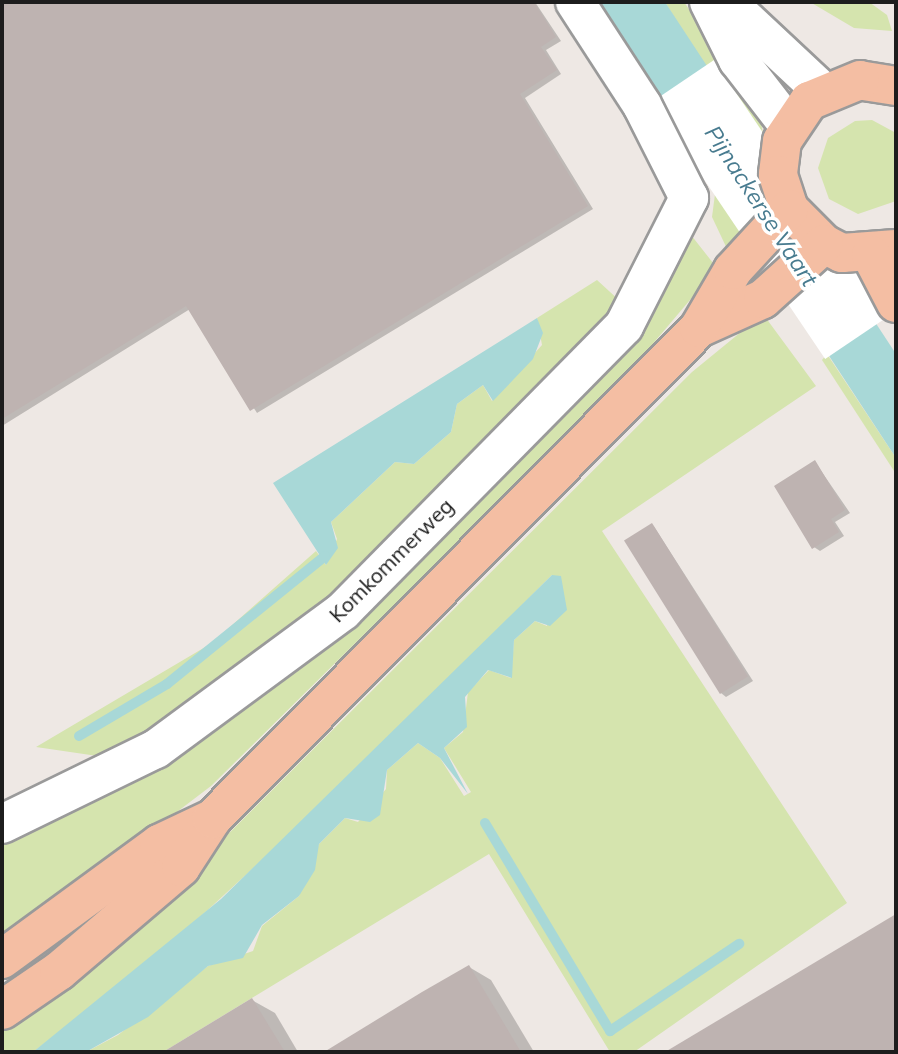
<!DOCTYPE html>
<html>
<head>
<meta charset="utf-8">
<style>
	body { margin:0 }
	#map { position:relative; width:898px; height:1054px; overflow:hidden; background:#eee8e4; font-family:Mulish,sans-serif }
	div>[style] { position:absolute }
	.grass>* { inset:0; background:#d5e4ae }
	.water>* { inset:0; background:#a8d8d7 }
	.pier>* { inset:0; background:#fff; transform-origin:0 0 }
	.shadow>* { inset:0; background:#0003 }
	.stream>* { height:10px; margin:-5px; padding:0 5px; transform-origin:5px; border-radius:5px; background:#a8d8d7 }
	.building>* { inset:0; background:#beb3b1; transform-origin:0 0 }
	.roads { filter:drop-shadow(2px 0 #9a9a9a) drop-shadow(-2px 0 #9a9a9a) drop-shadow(0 2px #9a9a9a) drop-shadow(0 -2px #9a9a9a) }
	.minor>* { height:38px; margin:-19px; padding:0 19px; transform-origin:19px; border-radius:19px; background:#fff }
	.major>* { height:38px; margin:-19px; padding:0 19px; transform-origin:19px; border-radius:19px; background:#f4bea3 }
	span { translate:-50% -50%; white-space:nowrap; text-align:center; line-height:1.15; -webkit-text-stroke:7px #fff; paint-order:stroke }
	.street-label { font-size:21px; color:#1d1d1d }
	.water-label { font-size:23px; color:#487b8f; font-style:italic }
	.frame { position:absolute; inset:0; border:4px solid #1d1d1d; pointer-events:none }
</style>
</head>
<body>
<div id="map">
	<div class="grass">
		<div style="clip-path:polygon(665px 2px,684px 2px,724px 60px,708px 75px)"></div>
		<div style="clip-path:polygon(810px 2px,869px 2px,887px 15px,892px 31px,854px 28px)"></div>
		<div style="clip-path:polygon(730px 80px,760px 116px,764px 140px,761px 200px,729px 253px,712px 217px)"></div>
		<div style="clip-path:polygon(872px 120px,896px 133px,896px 201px,858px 214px,829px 199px,818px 168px,828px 138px,855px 121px)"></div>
		<div style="clip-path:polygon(691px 235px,717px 268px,629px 372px,211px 786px,2px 945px,2px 844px,189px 745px,289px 676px,387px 584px)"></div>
		<div style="clip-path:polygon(597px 280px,621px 302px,280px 644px,111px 758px,36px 747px,212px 643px,316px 551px,326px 565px,337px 539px,331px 522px,395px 462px,414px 464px,451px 432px,457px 404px,483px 385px,492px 401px,542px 345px,537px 318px)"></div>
		<div style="clip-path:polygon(763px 314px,816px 386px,602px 531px,847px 903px,634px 1052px,610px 1052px,489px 854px,163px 1052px,86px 1052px,118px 1035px,208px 966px,253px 951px,262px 926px,299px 896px,319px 844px,345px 818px,358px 822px,386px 789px,387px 770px,418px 743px,440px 758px,464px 796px,471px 792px,444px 748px,463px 732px,468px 692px,489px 670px,511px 678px,514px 640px,535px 621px,547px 626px,552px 575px,316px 810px,147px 966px,33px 1052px,2px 1052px,2px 1026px,180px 882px,692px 372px)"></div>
		<div style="clip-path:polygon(827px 354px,896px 458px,896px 474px,822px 360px)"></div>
	</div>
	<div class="water">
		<div style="clip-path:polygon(597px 2px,665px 2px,896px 354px,896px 458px)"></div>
		<div style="clip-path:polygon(537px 318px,543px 333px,533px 359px,493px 401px,483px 385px,457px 404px,451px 432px,414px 464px,395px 462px,331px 522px,338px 548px,326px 565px,273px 483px)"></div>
		<div style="clip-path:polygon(552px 575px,561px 576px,567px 610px,550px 626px,535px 621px,514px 640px,512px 678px,488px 670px,465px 697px,467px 727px,444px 748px,468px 794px,440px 758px,418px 743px,387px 770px,380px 815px,370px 822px,345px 818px,319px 844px,315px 870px,299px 896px,262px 925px,243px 958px,208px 966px,148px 1017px,86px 1052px,33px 1052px,221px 899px)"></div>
	</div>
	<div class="pier">
		<div style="left:714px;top:60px;width:310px;height:75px;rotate:56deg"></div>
	</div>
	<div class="shadow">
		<div style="clip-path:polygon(2px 2px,535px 2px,561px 41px,546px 50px,561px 74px,525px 98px,593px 209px,257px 413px,190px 309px,2px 426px)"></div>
		<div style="clip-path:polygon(815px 462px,850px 513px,835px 522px,844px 536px,820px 551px,814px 547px)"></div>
		<div style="clip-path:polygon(653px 525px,753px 681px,726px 697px,721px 693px)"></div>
		<div style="clip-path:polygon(896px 916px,896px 1052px,669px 1052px)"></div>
		<div style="clip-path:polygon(469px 967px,491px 980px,534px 1052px,328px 1052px)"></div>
		<div style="clip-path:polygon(252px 1000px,275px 1013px,298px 1052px,165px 1052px)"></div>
	</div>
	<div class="stream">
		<div style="left:79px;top:736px;width:102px;rotate:-30.6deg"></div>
		<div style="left:167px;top:684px;width:203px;rotate:-39deg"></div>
		<div style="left:485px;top:823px;width:243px;rotate:59deg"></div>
		<div style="left:610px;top:1031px;width:156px;rotate:-34deg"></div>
	</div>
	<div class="building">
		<div style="clip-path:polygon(2px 2px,534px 2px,556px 37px,541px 47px,557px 70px,520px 94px,588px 206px,250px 411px,186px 306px,2px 419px)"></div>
		<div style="clip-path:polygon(815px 460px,845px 510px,831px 519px,839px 532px,812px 549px,774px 486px)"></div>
		<div style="left:652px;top:523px;width:181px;height:33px;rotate:58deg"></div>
		<div style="clip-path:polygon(896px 914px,896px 1052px,665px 1052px)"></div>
		<div style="clip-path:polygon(469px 965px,521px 1052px,324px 1052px,422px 992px)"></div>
		<div style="clip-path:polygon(252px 998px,285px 1052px,163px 1052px)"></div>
	</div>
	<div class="roads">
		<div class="minor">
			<div style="left:709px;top:2px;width:65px;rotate:63.4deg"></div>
			<div style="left:738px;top:60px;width:83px;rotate:52.3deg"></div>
			<div style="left:727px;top:2px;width:130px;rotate:43.1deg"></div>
			<div style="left:2px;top:824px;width:171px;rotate:-26deg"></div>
			<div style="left:156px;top:749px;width:232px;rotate:-36.4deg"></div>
			<div style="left:343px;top:611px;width:400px;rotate:-45.4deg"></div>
			<div style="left:624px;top:326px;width:144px;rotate:-63.1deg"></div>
			<div style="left:689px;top:198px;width:104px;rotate:-116.8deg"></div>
			<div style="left:642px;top:105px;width:123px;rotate:-123deg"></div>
		</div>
		<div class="major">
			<div style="left:896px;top:86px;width:36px;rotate:-171deg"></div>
			<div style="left:860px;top:80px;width:55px;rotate:157.6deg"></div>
			<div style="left:809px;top:101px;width:48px;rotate:124deg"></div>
			<div style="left:782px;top:141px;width:34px;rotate:97deg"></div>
			<div style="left:778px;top:175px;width:36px;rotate:72deg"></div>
			<div style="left:789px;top:209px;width:49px;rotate:45deg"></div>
			<div style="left:824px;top:244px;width:20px;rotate:27deg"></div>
			<div style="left:842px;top:253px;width:54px;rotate:-4.2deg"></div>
			<div style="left:871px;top:255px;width:54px;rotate:62.5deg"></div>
			<div style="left:699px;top:328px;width:70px;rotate:-24.4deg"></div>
			<div style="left:763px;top:299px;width:82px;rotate:-42deg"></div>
			<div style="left:2px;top:959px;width:195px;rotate:-36.2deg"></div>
			<div style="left:159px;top:844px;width:59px;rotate:-25.3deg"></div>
			<div style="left:2px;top:1010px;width:69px;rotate:-34.4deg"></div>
			<div style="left:59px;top:971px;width:160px;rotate:-40.4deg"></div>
			<div style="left:181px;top:867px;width:57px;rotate:-57.1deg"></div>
			<div style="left:212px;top:819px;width:692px;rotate:-45.23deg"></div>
			<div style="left:699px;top:328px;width:67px;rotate:-59.6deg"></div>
			<div style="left:733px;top:270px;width:83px;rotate:-47.4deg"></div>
		</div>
	</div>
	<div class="street-label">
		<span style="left:391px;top:560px;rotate:-45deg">Komkommerweg</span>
	</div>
	<div class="water-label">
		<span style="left:761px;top:206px;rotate:57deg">Pijnackerse Vaart</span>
	</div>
	<div class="frame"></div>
</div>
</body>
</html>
